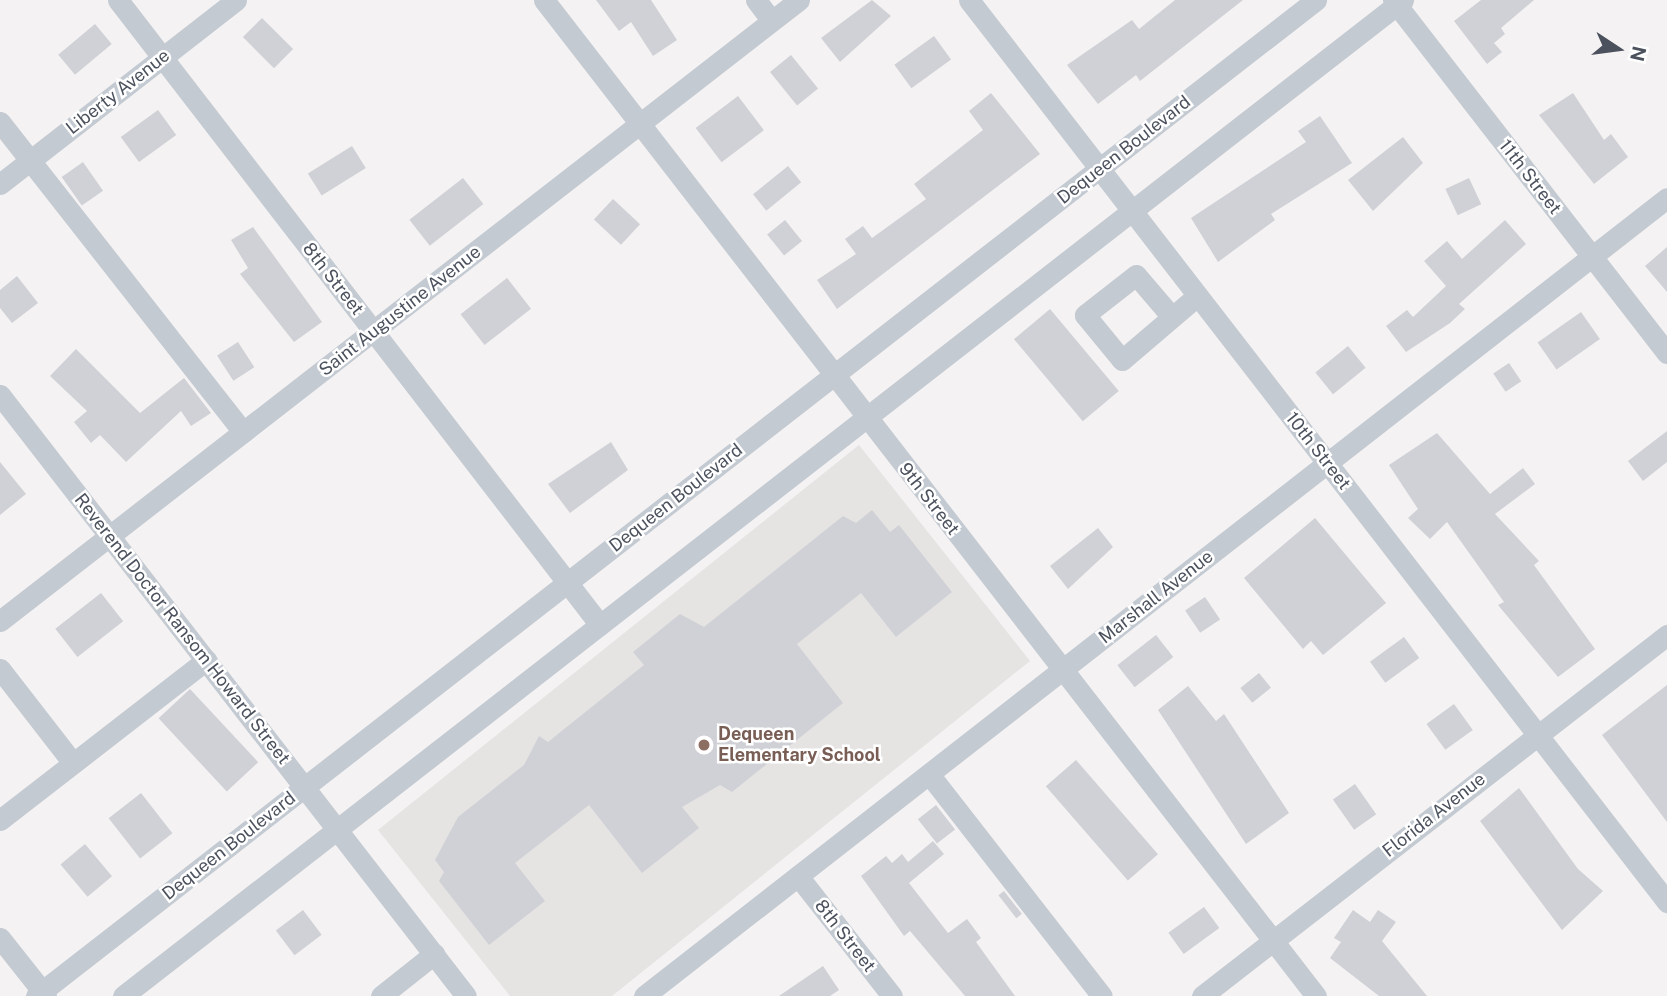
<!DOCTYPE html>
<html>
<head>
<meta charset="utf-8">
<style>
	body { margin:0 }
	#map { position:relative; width:1667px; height:996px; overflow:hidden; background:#f4f2f2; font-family:"Public Sans",sans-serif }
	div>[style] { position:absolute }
	.education>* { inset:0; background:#e5e4e3 }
	.building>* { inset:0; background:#d0d1d6; transform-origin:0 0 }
	.minor>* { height:21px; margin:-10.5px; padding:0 10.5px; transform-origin:10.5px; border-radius:10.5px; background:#c4cad2 }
	.dots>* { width:19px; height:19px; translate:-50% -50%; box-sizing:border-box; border:4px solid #fff; border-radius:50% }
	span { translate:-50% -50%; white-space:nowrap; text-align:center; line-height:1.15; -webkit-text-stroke:5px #fff; paint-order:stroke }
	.street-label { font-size:18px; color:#4c525d }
	.education-label { font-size:18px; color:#785e54; font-weight:700 }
	.left { translate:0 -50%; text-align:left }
	.north { position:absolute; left:1583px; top:14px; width:70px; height:70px; -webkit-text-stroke:5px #fff; paint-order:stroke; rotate:103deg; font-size:19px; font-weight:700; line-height:28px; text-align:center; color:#4c525d }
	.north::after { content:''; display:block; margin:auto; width:24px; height:32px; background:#4c525d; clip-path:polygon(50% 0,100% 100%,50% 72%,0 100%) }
</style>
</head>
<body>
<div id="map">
	<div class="education">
		<div style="clip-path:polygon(859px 445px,1030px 661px,612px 996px,510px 996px,378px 830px)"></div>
	</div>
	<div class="building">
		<div style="clip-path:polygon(596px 0,651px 0,677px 40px,653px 56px,631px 22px,619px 31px)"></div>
		<div style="clip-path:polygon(872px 0,891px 16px,840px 62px,821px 38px)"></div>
		<div style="clip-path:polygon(1175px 0,1243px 0,1140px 81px,1136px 75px,1098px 104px,1067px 65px,1132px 20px,1139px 29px)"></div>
		<div style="clip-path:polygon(1481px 0,1534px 0,1501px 28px,1505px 34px,1494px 43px,1502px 52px,1487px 64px,1454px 21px)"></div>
		<div style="left:262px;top:18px;width:44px;height:27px;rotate:45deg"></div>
		<div style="left:95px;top:24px;width:26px;height:48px;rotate:50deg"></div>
		<div style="left:934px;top:36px;width:29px;height:49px;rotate:54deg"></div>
		<div style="left:791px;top:55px;width:43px;height:27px;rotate:51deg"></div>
		<div style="clip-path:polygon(991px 93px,1040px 154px,837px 309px,817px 280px,856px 254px,845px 239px,863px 226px,872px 238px,926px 199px,914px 184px,983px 130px,969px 111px)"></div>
		<div style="clip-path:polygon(1573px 93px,1604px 140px,1611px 134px,1628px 157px,1594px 184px,1539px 115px)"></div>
		<div style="left:738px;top:96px;width:43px;height:53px;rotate:53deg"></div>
		<div style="left:158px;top:110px;width:31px;height:46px;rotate:54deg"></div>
		<div style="clip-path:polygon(1320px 116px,1352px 163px,1271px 214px,1275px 220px,1218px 262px,1191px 218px,1306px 142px,1298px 131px)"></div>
		<div style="clip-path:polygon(1403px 137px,1423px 163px,1373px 211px,1348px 180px)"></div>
		<div style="left:352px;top:146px;width:26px;height:52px;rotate:58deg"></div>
		<div style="left:83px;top:162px;width:35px;height:26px;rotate:55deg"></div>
		<div style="left:788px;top:166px;width:21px;height:45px;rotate:51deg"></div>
		<div style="left:463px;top:178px;width:33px;height:68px;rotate:52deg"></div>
		<div style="left:1469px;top:178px;width:29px;height:26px;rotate:65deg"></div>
		<div style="left:613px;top:199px;width:37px;height:28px;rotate:43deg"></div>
		<div style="left:785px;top:220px;width:27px;height:23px;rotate:51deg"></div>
		<div style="clip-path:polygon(1505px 220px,1526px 244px,1459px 304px,1465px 309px,1450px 323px,1406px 352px,1386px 326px,1407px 310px,1413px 317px,1446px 286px,1424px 261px,1447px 241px,1462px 259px)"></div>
		<div style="clip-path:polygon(253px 227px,322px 322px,294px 342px,240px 274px,248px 268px,231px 240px)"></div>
		<div style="clip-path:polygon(1667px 247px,1667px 292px,1645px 266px)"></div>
		<div style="clip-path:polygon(17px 276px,38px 303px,12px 323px,0 308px,0 290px)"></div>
		<div style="left:507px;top:278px;width:39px;height:59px;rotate:52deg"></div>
		<div style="left:1050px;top:309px;width:107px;height:47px;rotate:50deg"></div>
		<div style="left:1581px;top:312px;width:33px;height:53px;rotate:55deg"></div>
		<div style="left:238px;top:342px;width:30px;height:25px;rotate:57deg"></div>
		<div style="left:1348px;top:346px;width:28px;height:42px;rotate:51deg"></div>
		<div style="clip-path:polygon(76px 349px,140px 413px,184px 378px,211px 413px,191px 426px,181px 411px,126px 462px,100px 435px,91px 443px,74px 422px,87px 411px,50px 376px)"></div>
		<div style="left:1509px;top:363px;width:22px;height:19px;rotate:56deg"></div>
		<div style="clip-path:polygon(1667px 431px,1667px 462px,1643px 481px,1628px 461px)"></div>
		<div style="clip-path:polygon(1437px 433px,1490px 494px,1523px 468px,1535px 484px,1495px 514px,1539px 561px,1534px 565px,1595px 649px,1558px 677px,1498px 605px,1504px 602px,1447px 522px,1430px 539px,1408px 518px,1418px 509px,1389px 465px)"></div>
		<div style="clip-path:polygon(611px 442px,628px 470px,570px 513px,548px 484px)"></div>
		<div style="clip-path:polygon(0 462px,26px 494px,0 515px)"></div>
		<div style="clip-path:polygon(872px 510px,890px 532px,899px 525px,952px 592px,896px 637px,861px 593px,797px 644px,843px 703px,732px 792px,720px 785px,682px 807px,699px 828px,642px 873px,589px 805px,515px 863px,545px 901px,489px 945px,439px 881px,444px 872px,435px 860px,458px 817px,524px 765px,539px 736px,548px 742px,644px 665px,633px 652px,680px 614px,704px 627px,843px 516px,856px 523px)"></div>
		<div style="clip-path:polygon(1315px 518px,1386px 603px,1323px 655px,1311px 641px,1303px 649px,1244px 578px)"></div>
		<div style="clip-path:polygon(1098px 528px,1113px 547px,1068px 589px,1050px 566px)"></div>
		<div style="left:101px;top:593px;width:36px;height:58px;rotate:52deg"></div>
		<div style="left:1205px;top:597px;width:27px;height:24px;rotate:56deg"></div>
		<div style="left:1156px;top:635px;width:28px;height:49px;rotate:52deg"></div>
		<div style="left:1404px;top:637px;width:26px;height:42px;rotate:54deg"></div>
		<div style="left:1259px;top:673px;width:19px;height:24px;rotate:51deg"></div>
		<div style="clip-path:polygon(1667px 685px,1667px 822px,1602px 735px)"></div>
		<div style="clip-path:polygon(1188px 686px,1216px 721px,1224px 714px,1289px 813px,1246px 844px,1158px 710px)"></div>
		<div style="left:190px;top:689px;width:100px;height:43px;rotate:47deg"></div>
		<div style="left:1454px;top:704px;width:32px;height:34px;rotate:54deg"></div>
		<div style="left:1076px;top:760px;width:125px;height:40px;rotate:49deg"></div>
		<div style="left:1355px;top:784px;width:37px;height:27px;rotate:55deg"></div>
		<div style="clip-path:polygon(1519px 788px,1578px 869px,1603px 891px,1562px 930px,1480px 821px)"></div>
		<div style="left:141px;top:793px;width:51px;height:41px;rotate:52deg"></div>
		<div style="left:936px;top:805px;width:31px;height:23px;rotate:52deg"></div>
		<div style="clip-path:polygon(933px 841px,944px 854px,909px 883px,948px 933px,967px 919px,981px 938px,976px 942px,1015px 996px,965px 996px,910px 931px,904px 936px,861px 876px,886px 856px,892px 863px,902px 854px,908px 862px)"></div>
		<div style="left:85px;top:844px;width:42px;height:32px;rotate:50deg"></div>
		<div style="left:1004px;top:891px;width:29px;height:7px;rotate:52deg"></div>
		<div style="left:1204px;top:907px;width:26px;height:44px;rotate:54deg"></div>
		<div style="left:303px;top:910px;width:31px;height:34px;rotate:53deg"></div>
		<div style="clip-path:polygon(1353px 910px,1370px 922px,1378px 910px,1396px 922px,1382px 941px,1427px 996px,1379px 996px,1330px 958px,1341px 942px,1334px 938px)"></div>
		<div style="clip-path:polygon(823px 966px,839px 990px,830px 996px,779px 996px)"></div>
	</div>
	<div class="minor">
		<div style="left:118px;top:0;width:789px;rotate:52.36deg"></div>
		<div style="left:544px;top:0;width:1260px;rotate:52.22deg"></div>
		<div style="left:756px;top:0;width:26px;rotate:53deg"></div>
		<div style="left:969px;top:0;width:1141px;rotate:52.27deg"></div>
		<div style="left:1393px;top:0;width:447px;rotate:52.2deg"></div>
		<div style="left:0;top:122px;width:394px;rotate:51.9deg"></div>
		<div style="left:0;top:184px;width:299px;rotate:-37.9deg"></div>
		<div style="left:1172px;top:317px;width:55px;rotate:-130.6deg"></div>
		<div style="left:1136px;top:275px;width:65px;rotate:141.9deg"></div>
		<div style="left:1085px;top:315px;width:58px;rotate:50.6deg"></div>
		<div style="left:1122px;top:360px;width:99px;rotate:-40.5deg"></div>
		<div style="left:0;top:395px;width:760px;rotate:52.21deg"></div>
		<div style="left:0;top:621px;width:1012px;rotate:-37.86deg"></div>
		<div style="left:0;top:669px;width:119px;rotate:52.2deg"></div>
		<div style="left:929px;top:774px;width:281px;rotate:52.1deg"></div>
		<div style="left:0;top:820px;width:261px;rotate:-37.8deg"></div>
		<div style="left:798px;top:876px;width:152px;rotate:51.9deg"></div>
		<div style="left:0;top:938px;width:74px;rotate:51.6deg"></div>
		<div style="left:36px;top:996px;width:1622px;rotate:-37.89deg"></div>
		<div style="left:123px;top:996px;width:1622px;rotate:-37.89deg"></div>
		<div style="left:381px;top:996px;width:68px;rotate:-38.4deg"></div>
		<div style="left:644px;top:996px;width:1297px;rotate:-37.96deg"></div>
		<div style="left:1202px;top:996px;width:589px;rotate:-37.82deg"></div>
	</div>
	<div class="dots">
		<div style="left:704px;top:745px;background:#8d6e63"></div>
	</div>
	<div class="street-label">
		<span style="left:118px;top:92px;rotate:-38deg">Liberty Avenue</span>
		<span style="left:1124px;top:150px;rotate:-38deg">Dequeen Boulevard</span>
		<span style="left:1530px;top:177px;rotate:52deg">11th Street</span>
		<span style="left:333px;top:279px;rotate:52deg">8th Street</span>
		<span style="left:400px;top:311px;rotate:-38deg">Saint Augustine Avenue</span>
		<span style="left:1318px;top:451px;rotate:52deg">10th Street</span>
		<span style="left:676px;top:498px;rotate:-38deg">Dequeen Boulevard</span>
		<span style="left:929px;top:499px;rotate:52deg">9th Street</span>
		<span style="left:1156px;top:597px;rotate:-38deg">Marshall Avenue</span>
		<span style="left:182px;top:629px;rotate:52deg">Reverend Doctor Ransom Howard Street</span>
		<span style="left:1434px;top:815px;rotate:-38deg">Florida Avenue</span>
		<span style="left:229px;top:846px;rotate:-38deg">Dequeen Boulevard</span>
		<span style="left:845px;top:936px;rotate:52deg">8th Street</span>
	</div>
	<div class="education-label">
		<span class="left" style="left:718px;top:745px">Dequeen<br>Elementary School</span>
	</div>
	<div class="north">N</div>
</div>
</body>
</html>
